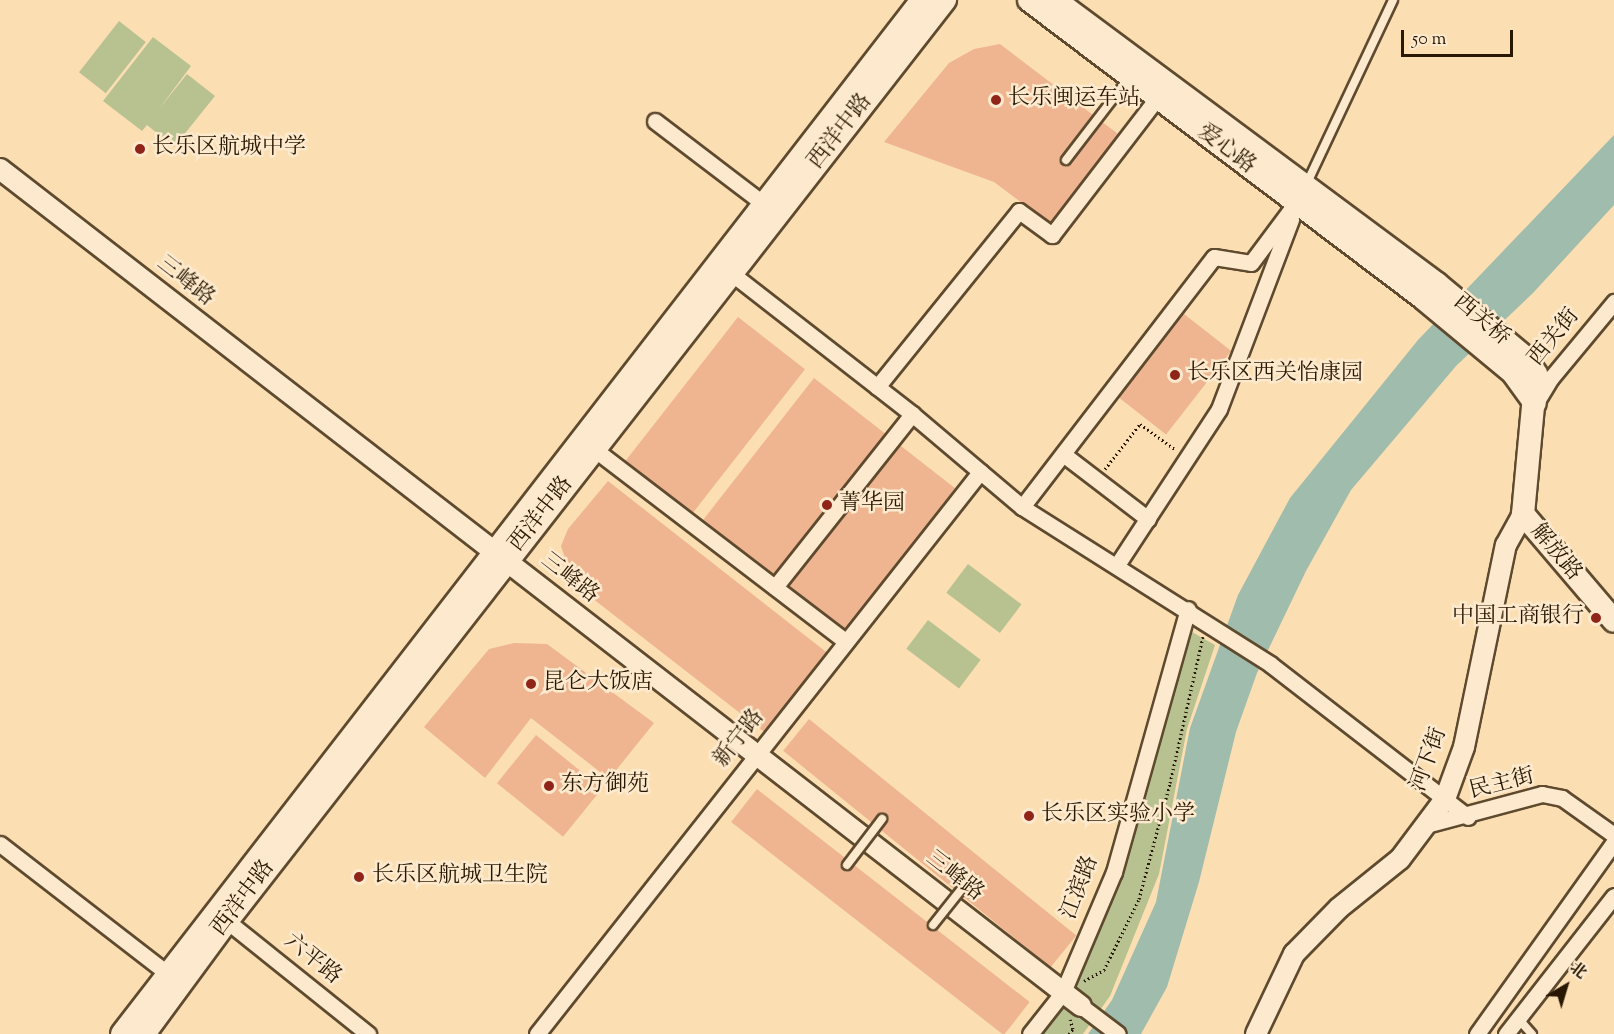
<!DOCTYPE html>
<html>
<head>
<meta charset="utf-8">
<style>
	body { margin:0 }
	#map { position:relative; width:1614px; height:1034px; overflow:hidden; background:#fcdeb3; font-family:"Sorts Mill Goudy","Noto Serif SC",serif }
	div>[style] { position:absolute }
	.green>* { inset:0; background:#b8c291; transform-origin:0 0 }
	.water>* { inset:0; background:#9fbcac }
	.building>* { inset:0; background:#eeb590; transform-origin:0 0 }
	.path>* { height:3px; margin-top:-1.5px; transform-origin:0; background:repeating-linear-gradient(90deg,#291801 0 1.5px,transparent 0 4.5px) }
	.roads { filter:drop-shadow(2px 0 #5e4a2e) drop-shadow(-2px 0 #5e4a2e) drop-shadow(0 2px #5e4a2e) drop-shadow(0 -2px #5e4a2e) }
	.service>* { height:8px; margin:-4px; padding:0 4px; transform-origin:4px; border-radius:4px; background:#fdeace }
	.minor>* { height:15px; margin:-7.5px; padding:0 7.5px; transform-origin:7.5px; border-radius:7.5px; background:#fdeace }
	.tertiary>* { height:20px; margin:-10px; padding:0 10px; transform-origin:10px; border-radius:10px; background:#fdeace }
	.secondary>* { height:22px; margin:-11px; padding:0 11px; transform-origin:11px; border-radius:11px; background:#fdeace }
	.bridges { filter:drop-shadow(2px 0 #5e4a2e) drop-shadow(-2px 0 #5e4a2e) drop-shadow(0 2px #5e4a2e) drop-shadow(0 -2px #5e4a2e) }
	.service-bridge>* { height:8px; margin:-4px; padding:0 4px; transform-origin:4px; border-radius:4px; background:#fdeace }
	.dots>* { width:16px; height:16px; translate:-50% -50%; box-sizing:border-box; border:3px solid #fdeace; border-radius:50% }
	span { translate:-50% -50%; white-space:nowrap; text-align:center; line-height:1.15; -webkit-text-stroke:5px #fdeace; paint-order:stroke }
	.poi-label { font-size:22px; color:#291801 }
	.left { translate:0 -50%; text-align:left }
	.right { translate:-100% -50%; text-align:right }
	.street-label { font-size:22px; color:#291801 }
	.north { position:absolute; left:1536px; top:956px; width:60px; height:60px; -webkit-text-stroke:4px #fdeace; paint-order:stroke; rotate:38deg; font-size:16px; font-weight:700; line-height:24px; text-align:center; color:#291801 }
	.north::after { content:''; display:block; margin:auto; width:21px; height:27px; background:#291801; clip-path:polygon(50% 0,100% 100%,50% 72%,0 100%) }
	.scale { position:absolute; left:1401px; top:30px; width:112px; height:27px; box-sizing:border-box; border:3px solid #291801; border-top:0; padding-left:8px; font-size:18px; line-height:21px; white-space:nowrap; color:#291801; -webkit-text-stroke:4px #fdeace; paint-order:stroke }
</style>
</head>
<body>
<div id="map">
	<div class="green">
		<div style="left:119px;top:21px;width:34px;height:65px;rotate:38deg"></div>
		<div style="clip-path:polygon(153px 37px,191px 66px,159px 109px,187px 74px,215px 96px,174px 147px,147px 125px,142px 131px,103px 101px)"></div>
		<div style="left:968px;top:564px;width:67px;height:36px;rotate:37deg"></div>
		<div style="left:928px;top:620px;width:66px;height:36px;rotate:37deg"></div>
		<div style="clip-path:polygon(1192px 632px,1215px 645px,1187px 729px,1159px 874px,1110px 996px,1083px 1034px,1042px 1034px,1060px 1011px,1081px 971px,1139px 804px)"></div>
	</div>
	<div class="water">
		<div style="clip-path:polygon(1614px 135px,1614px 205px,1533px 293px,1456px 366px,1351px 490px,1306px 571px,1257px 673px,1236px 732px,1199px 882px,1167px 987px,1141px 1034px,1088px 1034px,1112px 1000px,1156px 902px,1190px 728px,1238px 595px,1290px 498px,1418px 340px)"></div>
	</div>
	<div class="building">
		<div style="clip-path:polygon(1000px 44px,1122px 137px,1053px 226px,994px 182px,884px 142px,949px 63px,974px 49px)"></div>
		<div style="left:1184px;top:314px;width:60px;height:106px;rotate:38deg"></div>
		<div style="left:738px;top:317px;width:85px;height:187px;rotate:38deg"></div>
		<div style="left:814px;top:378px;width:179px;height:184px;rotate:38deg"></div>
		<div style="clip-path:polygon(608px 481px,830px 655px,767px 734px,574px 584px,561px 546px,568px 529px)"></div>
		<div style="clip-path:polygon(514px 643px,547px 644px,654px 723px,609px 779px,531px 718px,485px 778px,424px 727px,489px 649px)"></div>
		<div style="left:809px;top:719px;width:344px;height:41px;rotate:39deg"></div>
		<div style="left:536px;top:735px;width:85px;height:62px;rotate:39deg"></div>
		<div style="left:757px;top:789px;width:346px;height:42px;rotate:38deg"></div>
	</div>
	<div class="path">
		<div style="left:1105px;top:469px;width:57px;rotate:-52.1deg"></div>
		<div style="left:1140px;top:424px;width:44px;rotate:35.8deg"></div>
		<div style="left:1084px;top:981px;width:23px;rotate:-29deg"></div>
		<div style="left:1104px;top:970px;width:79px;rotate:-63.8deg"></div>
		<div style="left:1139px;top:899px;width:120px;rotate:-75deg"></div>
		<div style="left:1170px;top:783px;width:150px;rotate:-77.3deg"></div>
		<div style="left:1069px;top:1034px;width:6px;rotate:-51deg"></div>
		<div style="left:1073px;top:1029px;width:10px;rotate:-107deg"></div>
	</div>
	<div class="roads">
		<div class="service">
			<div style="left:1066px;top:160px;width:103px;rotate:-52.5deg"></div>
			<div style="left:1307px;top:183px;width:202px;rotate:-64.8deg"></div>
			<div style="left:1523px;top:1016px;width:7px;rotate:98deg"></div>
			<div style="left:1522px;top:1023px;width:15px;rotate:48deg"></div>
		</div>
		<div class="minor">
			<div style="left:655px;top:121px;width:147px;rotate:37.3deg"></div>
			<div style="left:731px;top:273px;width:229px;rotate:37.9deg"></div>
			<div style="left:912px;top:414px;width:144px;rotate:40.2deg"></div>
			<div style="left:1022px;top:507px;width:294px;rotate:32.3deg"></div>
			<div style="left:1270px;top:664px;width:250px;rotate:37.7deg"></div>
			<div style="left:877px;top:387px;width:226px;rotate:-51.1deg"></div>
			<div style="left:1019px;top:211px;width:41px;rotate:36deg"></div>
			<div style="left:1052px;top:235px;width:173px;rotate:-52.5deg"></div>
			<div style="left:1537px;top:401px;width:27px;rotate:-59deg"></div>
			<div style="left:1551px;top:378px;width:99px;rotate:-50.3deg"></div>
			<div style="left:594px;top:449px;width:317px;rotate:37.4deg"></div>
			<div style="left:1063px;top:454px;width:107px;rotate:37.4deg"></div>
			<div style="left:1022px;top:507px;width:315px;rotate:-52.5deg"></div>
			<div style="left:1214px;top:257px;width:37px;rotate:9deg"></div>
			<div style="left:1251px;top:263px;width:84px;rotate:-53.3deg"></div>
			<div style="left:1117px;top:565px;width:186px;rotate:-56.8deg"></div>
			<div style="left:1219px;top:409px;width:203px;rotate:-69.2deg"></div>
			<div style="left:775px;top:587px;width:221px;rotate:-51.6deg"></div>
			<div style="left:1426px;top:825px;width:120px;rotate:-15deg"></div>
			<div style="left:1542px;top:794px;width:20px;rotate:11deg"></div>
			<div style="left:1562px;top:798px;width:64px;rotate:35.4deg"></div>
			<div style="left:0;top:844px;width:211px;rotate:37.7deg"></div>
			<div style="left:227px;top:921px;width:181px;rotate:38.7deg"></div>
			<div style="left:1081px;top:1006px;width:46px;rotate:37.1deg"></div>
			<div style="left:537px;top:1034px;width:716px;rotate:-51.75deg"></div>
			<div style="left:1030px;top:1034px;width:53px;rotate:-51.8deg"></div>
			<div style="left:1063px;top:992px;width:130px;rotate:-67deg"></div>
			<div style="left:1114px;top:872px;width:273px;rotate:-74.3deg"></div>
			<div style="left:1477px;top:1034px;width:236px;rotate:-54.5deg"></div>
			<div style="left:1506px;top:1034px;width:175px;rotate:-52deg"></div>
		</div>
		<div class="tertiary">
			<div style="left:0;top:169px;width:1367px;rotate:37.75deg"></div>
			<div style="left:1256px;top:1034px;width:89px;rotate:-64.6deg"></div>
			<div style="left:1294px;top:954px;width:64px;rotate:-45.6deg"></div>
			<div style="left:1339px;top:908px;width:78px;rotate:-38.8deg"></div>
			<div style="left:1400px;top:859px;width:75px;rotate:-53.1deg"></div>
			<div style="left:1445px;top:799px;width:55px;rotate:-69.9deg"></div>
			<div style="left:1464px;top:747px;width:206px;rotate:-78.3deg"></div>
			<div style="left:1506px;top:545px;width:35px;rotate:-61deg"></div>
		</div>
		<div class="secondary">
			<div style="left:1029px;top:0;width:495px;rotate:37.1deg"></div>
			<div style="left:1424px;top:299px;width:116px;rotate:39.7deg"></div>
			<div style="left:1513px;top:373px;width:37px;rotate:54deg"></div>
			<div style="left:1055px;top:0;width:475px;rotate:36.6deg"></div>
			<div style="left:1436px;top:283px;width:117px;rotate:39.8deg"></div>
			<div style="left:1526px;top:358px;width:19px;rotate:58deg"></div>
			<div style="left:1536px;top:374px;width:141px;rotate:95.3deg"></div>
			<div style="left:1523px;top:514px;width:140px;rotate:49.6deg"></div>
			<div style="left:122px;top:1034px;width:1307px;rotate:-52.27deg"></div>
			<div style="left:144px;top:1034px;width:140px;rotate:-53.7deg"></div>
			<div style="left:227px;top:921px;width:1168px;rotate:-52.06deg"></div>
		</div>
	</div>
	<div class="bridges">
		<div class="service-bridge">
			<div style="left:847px;top:865px;width:58px;rotate:-52.7deg"></div>
			<div style="left:933px;top:925px;width:50px;rotate:-51.5deg"></div>
		</div>
	</div>
	<div class="dots">
		<div style="left:996px;top:100px;background:#8f2418"></div>
		<div style="left:140px;top:149px;background:#8f2418"></div>
		<div style="left:1175px;top:375px;background:#8f2418"></div>
		<div style="left:827px;top:505px;background:#8f2418"></div>
		<div style="left:1596px;top:618px;background:#8f2418"></div>
		<div style="left:531px;top:684px;background:#8f2418"></div>
		<div style="left:549px;top:786px;background:#8f2418"></div>
		<div style="left:1029px;top:816px;background:#8f2418"></div>
		<div style="left:359px;top:877px;background:#8f2418"></div>
	</div>
	<div class="poi-label">
		<span class="left" style="left:1008px;top:100px">长乐闽运车站</span>
		<span class="left" style="left:152px;top:149px">长乐区航城中学</span>
		<span class="left" style="left:1187px;top:375px">长乐区西关怡康园</span>
		<span class="left" style="left:839px;top:505px">菁华园</span>
		<span class="right" style="left:1584px;top:618px">中国工商银行</span>
		<span class="left" style="left:543px;top:684px">昆仑大饭店</span>
		<span class="left" style="left:561px;top:786px">东方御苑</span>
		<span class="left" style="left:1041px;top:816px">长乐区实验小学</span>
		<span class="left" style="left:372px;top:877px">长乐区航城卫生院</span>
	</div>
	<div class="street-label">
		<span style="left:841px;top:132px;rotate:-52deg">西洋中路</span>
		<span style="left:1226px;top:150px;rotate:37deg">爱心路</span>
		<span style="left:185px;top:282px;rotate:38deg">三峰路</span>
		<span style="left:1481px;top:321px;rotate:40deg">西关桥</span>
		<span style="left:1555px;top:338px;rotate:-51deg">西关街</span>
		<span style="left:542px;top:515px;rotate:-52deg">西洋中路</span>
		<span style="left:1555px;top:553px;rotate:50deg">解放路</span>
		<span style="left:569px;top:579px;rotate:38deg">三峰路</span>
		<span style="left:740px;top:739px;rotate:-52deg">新宁路</span>
		<span style="left:1430px;top:760px;rotate:-70deg">河下街</span>
		<span style="left:1502px;top:785px;rotate:-14deg">民主街</span>
		<span style="left:954px;top:877px;rotate:38deg">三峰路</span>
		<span style="left:1081px;top:888px;rotate:-69deg">江滨路</span>
		<span style="left:244px;top:899px;rotate:-53deg">西洋中路</span>
		<span style="left:312px;top:960px;rotate:39deg">六平路</span>
	</div>
	<div class="north">北</div>
	<div class="scale">50 m</div>
</div>
</body>
</html>
